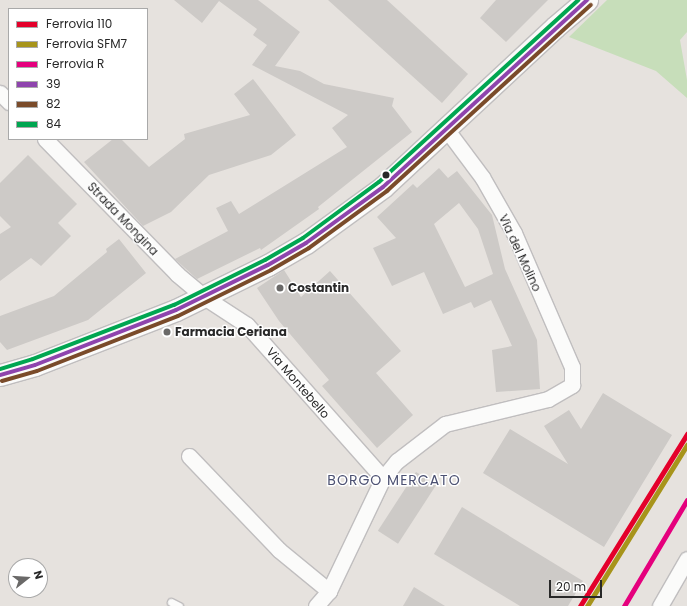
<!DOCTYPE html>
<html>
<head>
<meta charset="utf-8">
<style>
	body { margin:0 }
	#map { position:relative; width:687px; height:606px; overflow:hidden; background:#e6e2de; font-family:Poppins,sans-serif }
	div>[style] { position:absolute }
	.green>* { inset:0; background:#c7deba }
	.building>* { inset:0; background:#cdcac7; transform-origin:0 0 }
	.roads { filter:drop-shadow(1px 0 #c0bebf) drop-shadow(-1px 0 #c0bebf) drop-shadow(0 1px #c0bebf) drop-shadow(0 -1px #c0bebf) }
	.lane>* { height:7px; margin:-3.5px; padding:0 3.5px; transform-origin:3.5px; border-radius:3.5px; background:#fbfbfa }
	.street>* { height:15px; margin:-7.5px; padding:0 7.5px; transform-origin:7.5px; border-radius:7.5px; background:#fbfbfa }
	.secondary>* { height:21px; margin:-10.5px; padding:0 10.5px; transform-origin:10.5px; border-radius:10.5px; background:#fbfbfa }
	.bus-1>* { height:4px; margin:-2px; padding:0 2px; transform-origin:2px; border-radius:2px; background:#8e44ad }
	.bus-2>* { height:4px; margin:-2px; padding:0 2px; transform-origin:2px; border-radius:2px; background:#7a4b2a }
	.bus-3>* { height:4px; margin:-2px; padding:0 2px; transform-origin:2px; border-radius:2px; background:#00a651 }
	.rail-1>* { height:5px; margin:-2.5px; padding:0 2.5px; transform-origin:2.5px; border-radius:2.5px; background:#e4002b }
	.rail-2>* { height:5px; margin:-2.5px; padding:0 2.5px; transform-origin:2.5px; border-radius:2.5px; background:#a7941b }
	.rail-3>* { height:5px; margin:-2.5px; padding:0 2.5px; transform-origin:2.5px; border-radius:2.5px; background:#e5007d }
	.dots>* { width:11px; height:11px; translate:-50% -50%; box-sizing:border-box; border:2px solid #fff; border-radius:50% }
	span { translate:-50% -50%; white-space:nowrap; text-align:center; line-height:1.15; -webkit-text-stroke:3px #fff; paint-order:stroke }
	.street-label { font-size:12px; color:#282828 }
	.poi-label { font-size:12px; color:#282828; font-weight:700 }
	.left { translate:0 -50%; text-align:left }
	.quarter-label { font-size:14px; color:#4d5273; letter-spacing:1px }
	.legend { position:absolute; left:8px; top:8px; width:140px; height:132px; box-sizing:border-box; background:#fff; border:1px solid #a9a9a9; margin:0; padding:5px 7px; list-style:none; font-size:12px; color:#282828 }
	.legend li { display:flex; align-items:center; gap:8px; height:20px }
	.legend b { width:20px; border:1px solid #a9a9a9 }
	.north { position:absolute; left:8px; top:558px; width:40px; height:40px; box-sizing:border-box; background:#fff; border:1px solid #a9a9a9; border-radius:50%; rotate:73deg; font-size:11px; font-weight:700; line-height:16px; text-align:center; color:#282828 }
	.north::after { content:''; display:block; margin:auto; width:14px; height:18px; background:#6a6968; clip-path:polygon(50% 0,100% 100%,50% 72%,0 100%) }
	.scale { position:absolute; left:549px; top:580px; width:53px; height:18px; box-sizing:border-box; border:2px solid #282828; border-top:0; padding-left:5px; font-size:12px; line-height:14px; white-space:nowrap; color:#282828; -webkit-text-stroke:3px #fff; paint-order:stroke }
</style>
</head>
<body>
<div id="map">
	<div class="green">
		<div style="clip-path:polygon(607px 0,687px 0,687px 32px,680px 40px,687px 80px,687px 98px,656px 71px,569px 37px)"></div>
	</div>
	<div class="building">
		<div style="clip-path:polygon(174px 0,258px 0,300px 32px,275px 66px,300px 71px,324px 84px,394px 98px,392px 106px,412px 132px,318px 207px,319px 209px,261px 250px,260px 248px,197px 279px,175px 259px,228px 231px,216px 208px,231px 201px,239px 214px,347px 147px,332px 128px,348px 115px,252px 65px,267px 45px,253px 35px,257px 29px,219px 1px,202px 23px)"></div>
		<div style="clip-path:polygon(328px 0,387px 0,468px 74px,442px 103px)"></div>
		<div style="clip-path:polygon(496px 0,548px 0,506px 42px,480px 18px)"></div>
		<div style="clip-path:polygon(253px 79px,296px 135px,271px 155px,209px 175px,171px 212px,143px 226px,84px 162px,113px 139px,121px 139px,149px 167px,185px 139px,184px 134px,250px 115px,234px 94px)"></div>
		<div style="clip-path:polygon(28px 155px,77px 204px,58px 223px,71px 236px,41px 266px,31px 258px,0 281px,0 234px,11px 227px,0 216px,0 183px)"></div>
		<div style="clip-path:polygon(evenodd,439px 168px,448px 178px,457px 171px,492px 215px,505px 269px,537px 340px,540px 389px,496px 392px,492px 350px,512px 346px,491px 300px,474px 308px,471px 302px,443px 314px,424px 272px,392px 286px,373px 248px,396px 238px,377px 217px,413px 184px,417px 188px,439px 168px,459px 203px,478px 229px,493px 274px,465px 287px,434px 224px,459px 203px)"></div>
		<div style="clip-path:polygon(119px 239px,146px 273px,88px 320px,7px 350px,0 342px,0 316px,54px 296px,107px 252px,106px 249px)"></div>
		<div style="clip-path:polygon(284px 270px,301px 297px,330px 271px,401px 351px,376px 373px,413px 415px,377px 448px,322px 386px,329px 380px,279px 321px,257px 288px)"></div>
		<div style="clip-path:polygon(603px 393px,672px 435px,604px 547px,483px 473px,510px 429px,568px 464px,544px 426px,569px 410px,581px 429px)"></div>
		<div style="left:416px;top:472px;width:24px;height:70px;rotate:33deg"></div>
		<div style="clip-path:polygon(462px 507px,583px 581px,568px 606px,520px 606px,434px 554px)"></div>
		<div style="clip-path:polygon(414px 587px,445px 606px,403px 606px)"></div>
	</div>
	<div class="roads">
		<div class="lane">
			<div style="left:171px;top:602px;width:9px;rotate:27deg"></div>
		</div>
		<div class="street">
			<div style="left:0;top:93px;width:13px;rotate:45deg"></div>
			<div style="left:45px;top:139px;width:189px;rotate:45.6deg"></div>
			<div style="left:177px;top:274px;width:35px;rotate:40deg"></div>
			<div style="left:204px;top:297px;width:51px;rotate:33.1deg"></div>
			<div style="left:247px;top:325px;width:205px;rotate:48.4deg"></div>
			<div style="left:189px;top:456px;width:130px;rotate:46.2deg"></div>
			<div style="left:279px;top:550px;width:65px;rotate:39.4deg"></div>
			<div style="left:316px;top:606px;width:20px;rotate:-49deg"></div>
			<div style="left:329px;top:591px;width:125px;rotate:-64.5deg"></div>
			<div style="left:383px;top:478px;width:22px;rotate:-51deg"></div>
			<div style="left:397px;top:461px;width:61px;rotate:-37.6deg"></div>
			<div style="left:445px;top:424px;width:106px;rotate:-13.6deg"></div>
			<div style="left:548px;top:399px;width:28px;rotate:-30deg"></div>
			<div style="left:572px;top:385px;width:18px;rotate:-90deg"></div>
			<div style="left:572px;top:367px;width:146px;rotate:-113.4deg"></div>
			<div style="left:514px;top:233px;width:64px;rotate:-119.7deg"></div>
			<div style="left:482px;top:177px;width:59px;rotate:-126.7deg"></div>
			<div style="left:660px;top:606px;width:54px;rotate:-60.1deg"></div>
		</div>
		<div class="secondary">
			<div style="left:0;top:375px;width:36px;rotate:-16deg"></div>
			<div style="left:35px;top:365px;width:151px;rotate:-21.3deg"></div>
			<div style="left:176px;top:310px;width:102px;rotate:-26.1deg"></div>
			<div style="left:268px;top:265px;width:44px;rotate:-30.1deg"></div>
			<div style="left:306px;top:243px;width:95px;rotate:-36deg"></div>
			<div style="left:383px;top:187px;width:235px;rotate:-42.9deg"></div>
			<div style="left:555px;top:27px;width:42px;rotate:-40.2deg"></div>
		</div>
	</div>
	<div class="bus-1">
		<div style="left:0;top:375px;width:36px;rotate:-16deg"></div>
		<div style="left:35px;top:365px;width:151px;rotate:-21.3deg"></div>
		<div style="left:176px;top:310px;width:102px;rotate:-26.1deg"></div>
		<div style="left:268px;top:265px;width:44px;rotate:-30.1deg"></div>
		<div style="left:306px;top:243px;width:95px;rotate:-36deg"></div>
		<div style="left:383px;top:187px;width:277px;rotate:-42.5deg"></div>
	</div>
	<div class="bus-2">
		<div style="left:2px;top:381px;width:36px;rotate:-16deg"></div>
		<div style="left:37px;top:371px;width:151px;rotate:-21.3deg"></div>
		<div style="left:178px;top:316px;width:104px;rotate:-26.3deg"></div>
		<div style="left:271px;top:270px;width:44px;rotate:-30.1deg"></div>
		<div style="left:309px;top:248px;width:97px;rotate:-36.2deg"></div>
		<div style="left:387px;top:191px;width:276px;rotate:-42.4deg"></div>
	</div>
	<div class="bus-3">
		<div style="left:0;top:369px;width:34px;rotate:-17deg"></div>
		<div style="left:33px;top:359px;width:151px;rotate:-21deg"></div>
		<div style="left:174px;top:305px;width:102px;rotate:-26.3deg"></div>
		<div style="left:265px;top:260px;width:44px;rotate:-30.1deg"></div>
		<div style="left:303px;top:238px;width:94px;rotate:-36.4deg"></div>
		<div style="left:379px;top:182px;width:270px;rotate:-42.4deg"></div>
	</div>
	<div class="rail-1">
		<div style="left:580px;top:606px;width:203px;rotate:-58.1deg"></div>
	</div>
	<div class="rail-2">
		<div style="left:587px;top:606px;width:190px;rotate:-58.2deg"></div>
	</div>
	<div class="rail-3">
		<div style="left:624px;top:606px;width:123px;rotate:-59.3deg"></div>
	</div>
	<div class="dots">
		<div style="left:386px;top:175px;background:#282828"></div>
		<div style="left:280px;top:288px;background:#6a6968"></div>
		<div style="left:167px;top:332px;background:#6a6968"></div>
	</div>
	<div class="street-label">
		<span style="left:123px;top:219px;rotate:46deg">Strada Mongina</span>
		<span style="left:520px;top:253px;rotate:65deg">Via del Molino</span>
		<span style="left:298px;top:383px;rotate:49deg">Via Montebello</span>
	</div>
	<div class="poi-label">
		<span class="left" style="left:288px;top:288px">Costantin</span>
		<span class="left" style="left:175px;top:332px">Farmacia Ceriana</span>
	</div>
	<div class="quarter-label">
		<span style="left:394px;top:480px">BORGO MERCATO</span>
	</div>
	<ul class="legend">
	<li><b style="height:5px;background:#e4002b"></b>Ferrovia 110</li>
	<li><b style="height:5px;background:#a7941b"></b>Ferrovia SFM7</li>
	<li><b style="height:5px;background:#e5007d"></b>Ferrovia R</li>
	<li><b style="height:5px;background:#8e44ad"></b>39</li>
	<li><b style="height:5px;background:#7a4b2a"></b>82</li>
	<li><b style="height:5px;background:#00a651"></b>84</li>
	</ul>
	<div class="north">N</div>
	<div class="scale">20 m</div>
</div>
</body>
</html>
